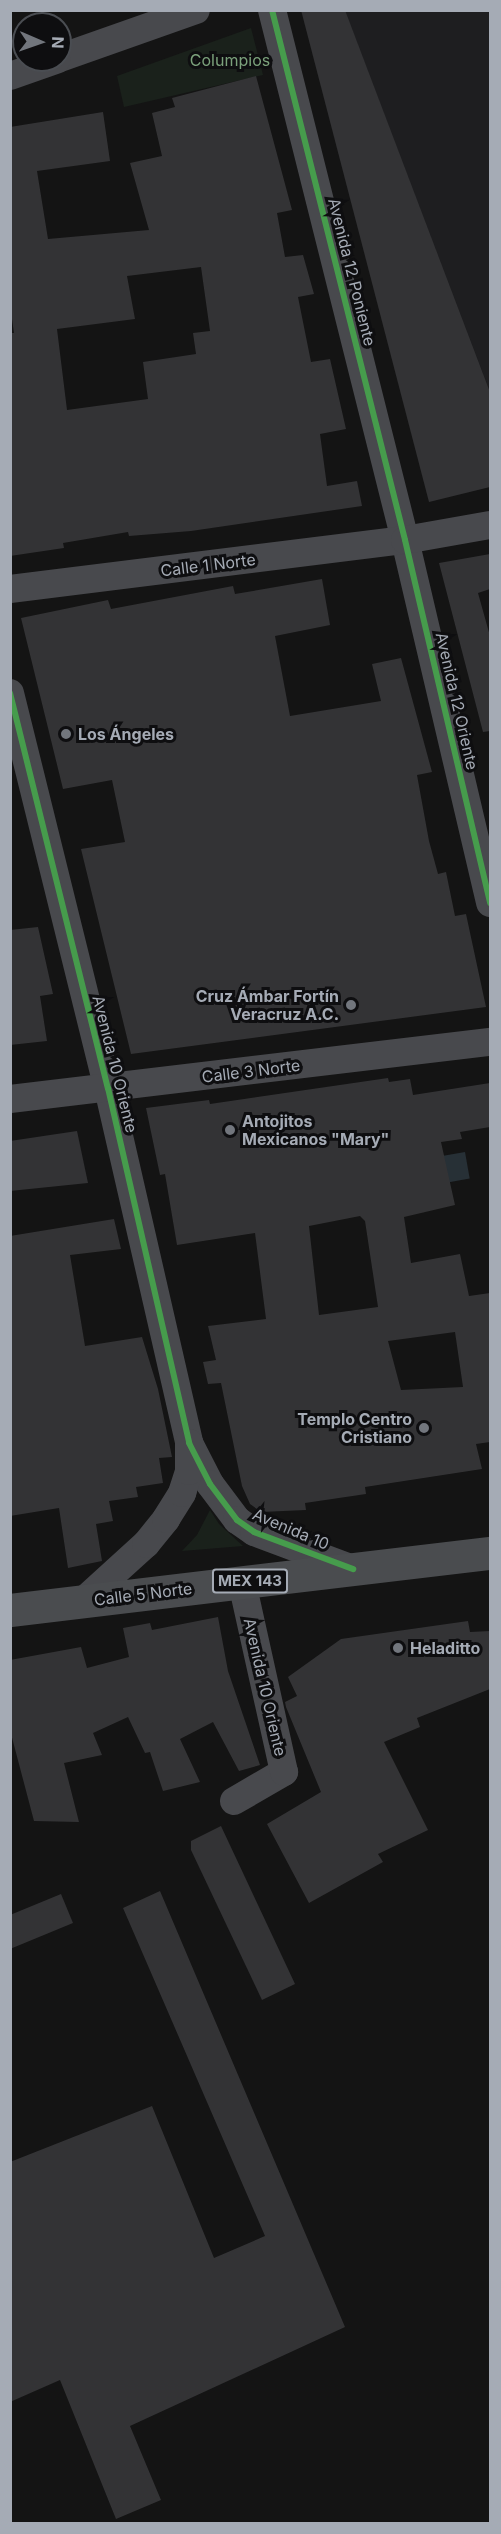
<!DOCTYPE html>
<html>
<head>
<meta charset="utf-8">
<style>
	body { margin:0 }
	#map { position:relative; width:501px; height:2534px; overflow:hidden; background:#141414; font-family:Inter,sans-serif }
	div>[style] { position:absolute }
	.built>* { inset:0; background:#1e1e20 }
	.green>* { inset:0; background:#1a211b }
	.water>* { inset:0; background:#273036; transform-origin:0 0 }
	.building>* { inset:0; background:#333335 }
	.minor>* { height:28px; margin:-14px; padding:0 14px; transform-origin:14px; border-radius:14px; background:#48494d }
	.major>* { height:33px; margin:-16.5px; padding:0 16.5px; transform-origin:16.5px; border-radius:16.5px; background:#4a4c4f }
	.cycleway>* { height:6px; margin:-3px; padding:0 3px; transform-origin:3px; border-radius:3px; background:#469c4c }
	.dots>* { width:16px; height:16px; translate:-50% -50%; box-sizing:border-box; border:3px solid #0e0e10; border-radius:50% }
	span { translate:-50% -50%; white-space:nowrap; text-align:center; line-height:1.15; -webkit-text-stroke:6px #0e0e10; paint-order:stroke }
	.shield-label span { padding:2px 4px; background:#0e0e10; border:2px solid; border-radius:4px; -webkit-text-stroke-width:0 }
	.shield-label { font-size:15px; color:#a5abb5; font-weight:700 }
	.park-label { font-size:16px; color:#7ba17b }
	.street-label { font-size:16px; color:#a5abb5 }
	.poi-label { font-size:16px; color:#a5abb5; font-weight:700 }
	.left { translate:0 -50%; text-align:left }
	.right { translate:-100% -50%; text-align:right }
	.frame { position:absolute; inset:0; border:12px solid #a5abb5; pointer-events:none }
	.north { position:absolute; left:12px; top:12px; width:60px; height:60px; box-sizing:border-box; background:#0e0e10; border:2px solid #4a4d52; border-radius:50%; rotate:92deg; font-size:16px; font-weight:700; line-height:24px; text-align:center; color:#a5abb5 }
	.north::after { content:''; display:block; margin:auto; width:21px; height:27px; background:#72767d; clip-path:polygon(50% 0,100% 100%,50% 72%,0 100%) }
</style>
</head>
<body>
<div id="map">
	<div class="built">
		<div style="clip-path:polygon(345px 11px,490px 11px,490px 392px,466px 329px)"></div>
	</div>
	<div class="green">
		<div style="clip-path:polygon(251px 28px,263px 75px,124px 107px,117px 76px)"></div>
		<div style="clip-path:polygon(210px 1510px,219px 1524px,243px 1546px,182px 1551px,197px 1535px)"></div>
	</div>
	<div class="water">
		<div style="left:465px;top:1152px;width:27px;height:35px;rotate:80deg"></div>
	</div>
	<div class="building">
		<div style="clip-path:polygon(301px 10px,345px 10px,490px 392px,490px 487px,429px 502px)"></div>
		<div style="clip-path:polygon(evenodd,256px 76px,292px 210px,277px 213px,285px 257px,303px 255px,314px 294px,298px 297px,311px 362px,330px 359px,346px 429px,320px 434px,327px 486px,357px 481px,362px 506px,191px 531px,129px 536px,128px 532px,63px 543px,64px 548px,10px 556px,10px 333px,14px 333px,10px 305px,10px 127px,103px 112px,110px 161px,37px 171px,48px 239px,149px 230px,130px 163px,162px 156px,152px 113px,175px 107px,172px 98px,256px 76px,201px 267px,210px 331px,193px 333px,196px 354px,143px 362px,148px 399px,67px 410px,57px 329px,135px 319px,127px 276px,201px 267px)"></div>
		<div style="clip-path:polygon(490px 554px,490px 589px,478px 593px,490px 636px,490px 731px,483px 732px,439px 563px)"></div>
		<div style="clip-path:polygon(322px 579px,330px 625px,275px 636px,290px 716px,381px 701px,372px 664px,401px 658px,432px 772px,417px 775px,429px 841px,438px 874px,446px 872px,455px 916px,466px 914px,486px 1007px,131px 1054px,81px 849px,125px 842px,112px 780px,63px 789px,21px 618px,108px 600px,111px 609px,233px 586px,235px 594px)"></div>
		<div style="clip-path:polygon(38px 927px,53px 994px,40px 996px,47px 1041px,10px 1045px,10px 930px)"></div>
		<div style="clip-path:polygon(evenodd,388px 1078px,389px 1082px,410px 1079px,413px 1095px,490px 1083px,490px 1127px,460px 1132px,462px 1139px,441px 1142px,455px 1205px,404px 1217px,411px 1263px,460px 1254px,469px 1296px,490px 1293px,490px 1442px,476px 1444px,482px 1469px,365px 1487px,366px 1494px,305px 1503px,306px 1510px,261px 1512px,250px 1504px,242px 1486px,221px 1383px,208px 1384px,203px 1362px,216px 1360px,208px 1326px,266px 1319px,255px 1233px,177px 1245px,165px 1174px,160px 1175px,146px 1108px,209px 1100px,210px 1104px,388px 1078px,360px 1216px,365px 1221px,378px 1307px,319px 1315px,309px 1226px,360px 1216px,388px 1078px,455px 1332px,463px 1387px,401px 1390px,388px 1341px,455px 1332px)"></div>
		<div style="clip-path:polygon(77px 1131px,88px 1183px,10px 1191px,10px 1141px)"></div>
		<div style="clip-path:polygon(114px 1219px,121px 1249px,70px 1255px,85px 1346px,142px 1337px,158px 1389px,172px 1457px,159px 1458px,163px 1483px,136px 1487px,138px 1497px,109px 1501px,113px 1521px,96px 1524px,102px 1561px,68px 1568px,59px 1508px,10px 1516px,10px 1236px)"></div>
		<div style="clip-path:polygon(218px 1617px,228px 1671px,260px 1765px,239px 1771px,213px 1722px,180px 1739px,200px 1782px,163px 1791px,150px 1752px,145px 1753px,128px 1717px,93px 1733px,102px 1755px,64px 1763px,79px 1822px,34px 1821px,10px 1730px,10px 1660px,81px 1647px,87px 1668px,129px 1657px,123px 1628px,150px 1623px,152px 1630px)"></div>
		<div style="clip-path:polygon(468px 1621px,470px 1632px,490px 1631px,490px 1689px,417px 1718px,420px 1727px,384px 1742px,428px 1830px,378px 1854px,383px 1862px,309px 1903px,267px 1824px,321px 1792px,286px 1707px,285px 1702px,297px 1696px,288px 1677px,341px 1639px)"></div>
		<div style="clip-path:polygon(221px 1826px,295px 1984px,262px 2000px,191px 1850px,191px 1841px)"></div>
		<div style="clip-path:polygon(160px 1891px,345px 2327px,130px 2426px,161px 2500px,116px 2519px,60px 2380px,10px 2402px,10px 2162px,152px 2106px,214px 2258px,265px 2236px,123px 1908px)"></div>
		<div style="clip-path:polygon(61px 1894px,73px 1923px,10px 1949px,10px 1915px)"></div>
	</div>
	<div class="minor">
		<div style="left:272px;top:10px;width:546px;rotate:75.91deg"></div>
		<div style="left:405px;top:540px;width:373px;rotate:76.8deg"></div>
		<div style="left:60px;top:58px;width:144px;rotate:-19.4deg"></div>
		<div style="left:10px;top:76px;width:49px;rotate:-19.2deg"></div>
		<div style="left:10px;top:589px;width:398px;rotate:-7.1deg"></div>
		<div style="left:405px;top:540px;width:86px;rotate:-10deg"></div>
		<div style="left:10px;top:693px;width:407px;rotate:76.1deg"></div>
		<div style="left:108px;top:1088px;width:364px;rotate:77.1deg"></div>
		<div style="left:189px;top:1443px;width:46px;rotate:62.9deg"></div>
		<div style="left:210px;top:1484px;width:45px;rotate:53.1deg"></div>
		<div style="left:237px;top:1520px;width:21px;rotate:35deg"></div>
		<div style="left:254px;top:1532px;width:106px;rotate:20.5deg"></div>
		<div style="left:10px;top:1099px;width:483px;rotate:-6.8deg"></div>
		<div style="left:82px;top:1602px;width:86px;rotate:-42.2deg"></div>
		<div style="left:146px;top:1544px;width:32px;rotate:-51deg"></div>
		<div style="left:166px;top:1519px;width:31px;rotate:-58deg"></div>
		<div style="left:182px;top:1493px;width:23px;rotate:-72deg"></div>
		<div style="left:189px;top:1471px;width:28px;rotate:-90deg"></div>
		<div style="left:234px;top:1801px;width:58px;rotate:-30.1deg"></div>
		<div style="left:284px;top:1772px;width:195px;rotate:-102.5deg"></div>
	</div>
	<div class="major">
		<div style="left:10px;top:1610px;width:483px;rotate:-6.8deg"></div>
	</div>
	<div class="cycleway">
		<div style="left:272px;top:10px;width:546px;rotate:75.91deg"></div>
		<div style="left:405px;top:540px;width:373px;rotate:76.8deg"></div>
		<div style="left:10px;top:693px;width:407px;rotate:76.1deg"></div>
		<div style="left:108px;top:1088px;width:364px;rotate:77.1deg"></div>
		<div style="left:189px;top:1443px;width:46px;rotate:62.9deg"></div>
		<div style="left:210px;top:1484px;width:45px;rotate:53.1deg"></div>
		<div style="left:237px;top:1520px;width:21px;rotate:35deg"></div>
		<div style="left:254px;top:1532px;width:106px;rotate:20.5deg"></div>
	</div>
	<div class="dots">
		<div style="left:66px;top:734px;background:#72767d"></div>
		<div style="left:351px;top:1005px;background:#72767d"></div>
		<div style="left:230px;top:1130px;background:#72767d"></div>
		<div style="left:424px;top:1428px;background:#72767d"></div>
		<div style="left:398px;top:1648px;background:#72767d"></div>
	</div>
	<div class="shield-label">
		<span style="left:250px;top:1581px">MEX 143</span>
	</div>
	<div class="park-label">
		<span style="left:230px;top:60px">Columpios</span>
	</div>
	<div class="street-label">
		<span style="left:352px;top:272px;rotate:76deg">Avenida 12 Poniente</span>
		<span style="left:208px;top:565px;rotate:-7deg">Calle 1 Norte</span>
		<span style="left:457px;top:701px;rotate:77deg">Avenida 12 Oriente</span>
		<span style="left:115px;top:1064px;rotate:76deg">Avenida 10 Oriente</span>
		<span style="left:251px;top:1071px;rotate:-7deg">Calle 3 Norte</span>
		<span style="left:291px;top:1529px;rotate:23deg">Avenida 10</span>
		<span style="left:143px;top:1594px;rotate:-7deg">Calle 5 Norte</span>
		<span style="left:265px;top:1687px;rotate:77deg">Avenida 10 Oriente</span>
	</div>
	<div class="poi-label">
		<span class="left" style="left:78px;top:734px">Los Ángeles</span>
		<span class="right" style="left:339px;top:1005px">Cruz Ámbar Fortín<br>Veracruz A.C.</span>
		<span class="left" style="left:242px;top:1130px">Antojitos<br>Mexicanos "Mary"</span>
		<span class="right" style="left:412px;top:1428px">Templo Centro<br>Cristiano</span>
		<span class="left" style="left:410px;top:1648px">Heladitto</span>
	</div>
	<div class="frame"></div>
	<div class="north">N</div>
</div>
</body>
</html>
